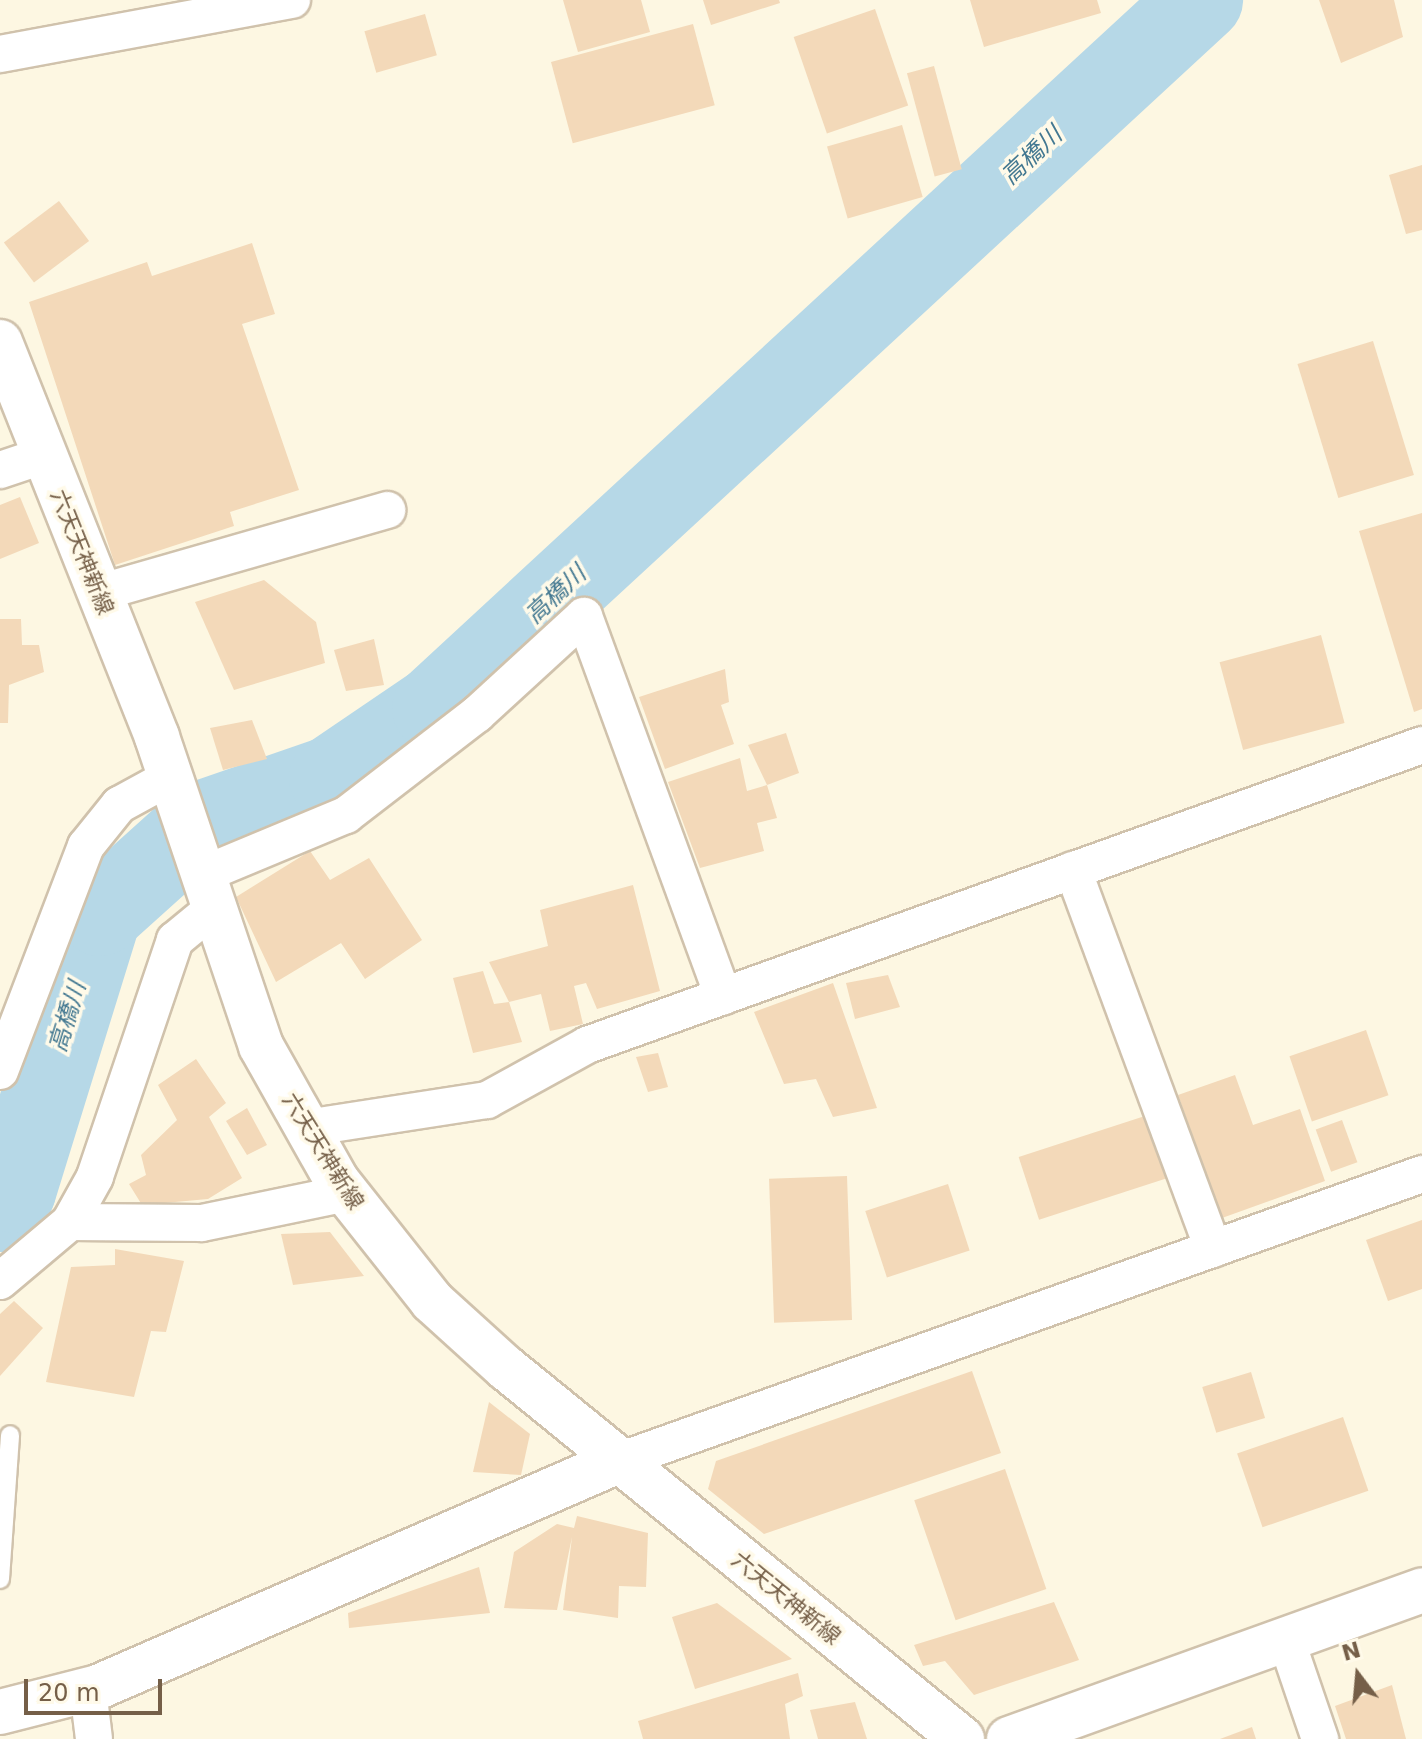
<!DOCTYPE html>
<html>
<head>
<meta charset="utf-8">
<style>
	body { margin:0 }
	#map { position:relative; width:1422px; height:1739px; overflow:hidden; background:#fdf7e2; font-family:"DejaVu Sans","Noto Sans JP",sans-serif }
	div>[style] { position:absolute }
	.river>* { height:84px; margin:-42px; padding:0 42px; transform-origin:42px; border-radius:42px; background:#b6d8e7 }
	.building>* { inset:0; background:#f3d9b9; transform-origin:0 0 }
	.roads { filter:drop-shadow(2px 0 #d0c2ac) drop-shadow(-2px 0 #d0c2ac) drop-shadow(0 2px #d0c2ac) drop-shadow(0 -2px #d0c2ac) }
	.lane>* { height:18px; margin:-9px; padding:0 9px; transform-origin:9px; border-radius:9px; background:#fff }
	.street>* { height:36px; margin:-18px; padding:0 18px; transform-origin:18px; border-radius:18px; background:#fff }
	.secondary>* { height:44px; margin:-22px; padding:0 22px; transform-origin:22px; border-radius:22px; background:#fff }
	span { translate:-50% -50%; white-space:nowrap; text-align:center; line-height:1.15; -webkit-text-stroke:7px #fffae9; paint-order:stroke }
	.street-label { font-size:22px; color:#755f48 }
	.water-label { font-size:24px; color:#437891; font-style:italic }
	.north { position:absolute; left:1318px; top:1635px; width:80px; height:80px; -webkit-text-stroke:6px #fffae9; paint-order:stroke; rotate:344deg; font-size:22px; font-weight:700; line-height:32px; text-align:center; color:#755f48 }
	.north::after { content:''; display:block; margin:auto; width:28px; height:36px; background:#755f48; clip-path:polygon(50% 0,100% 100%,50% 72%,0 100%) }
	.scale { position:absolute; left:24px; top:1679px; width:138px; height:36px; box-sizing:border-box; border:4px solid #755f48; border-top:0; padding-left:10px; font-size:24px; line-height:28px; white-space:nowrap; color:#755f48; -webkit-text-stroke:6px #fffae9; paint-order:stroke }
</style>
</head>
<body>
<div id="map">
	<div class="river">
		<div style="left:0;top:1210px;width:24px;rotate:-54deg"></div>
		<div style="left:14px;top:1191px;width:290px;rotate:-72.8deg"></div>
		<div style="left:100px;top:914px;width:136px;rotate:-42deg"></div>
		<div style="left:201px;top:823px;width:138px;rotate:-19.1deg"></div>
		<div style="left:331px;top:778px;width:125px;rotate:-34.2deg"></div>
		<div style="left:434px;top:708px;width:1044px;rotate:-42.71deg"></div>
	</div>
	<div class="building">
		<div style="clip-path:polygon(563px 0,641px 0,650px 32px,578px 52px)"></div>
		<div style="clip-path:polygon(703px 0,779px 0,780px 3px,711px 25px)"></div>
		<div style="clip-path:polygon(970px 0,1097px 0,1101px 13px,984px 47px)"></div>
		<div style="clip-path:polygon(1319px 0,1394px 0,1403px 37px,1341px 63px)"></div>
		<div style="left:875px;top:9px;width:102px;height:86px;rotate:71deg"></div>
		<div style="left:425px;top:14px;width:43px;height:63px;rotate:74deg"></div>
		<div style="left:693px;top:24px;width:84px;height:147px;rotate:75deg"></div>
		<div style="left:934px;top:66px;width:107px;height:28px;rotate:75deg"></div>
		<div style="left:902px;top:125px;width:75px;height:78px;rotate:74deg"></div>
		<div style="clip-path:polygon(1422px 165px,1422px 230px,1406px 234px,1389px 175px)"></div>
		<div style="left:59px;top:201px;width:50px;height:69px;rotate:53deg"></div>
		<div style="clip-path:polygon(252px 243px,275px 314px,242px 324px,299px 490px,230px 512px,234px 526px,115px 565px,29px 302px,147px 262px,152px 276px)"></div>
		<div style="left:1373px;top:341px;width:140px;height:79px;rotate:73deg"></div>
		<div style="clip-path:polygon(20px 497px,39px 543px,0 559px,0 505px)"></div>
		<div style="clip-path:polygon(1422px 513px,1422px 709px,1414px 712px,1359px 531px)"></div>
		<div style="clip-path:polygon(264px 580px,316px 622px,325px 663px,234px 690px,195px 602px)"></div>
		<div style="clip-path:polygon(0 619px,21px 619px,22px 645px,39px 645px,44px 672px,9px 685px,8px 723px,0 723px)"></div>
		<div style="left:1321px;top:635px;width:91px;height:105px;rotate:75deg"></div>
		<div style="clip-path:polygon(374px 639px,384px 685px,346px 691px,334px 650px)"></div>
		<div style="clip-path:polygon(725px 669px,729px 702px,721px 705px,734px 744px,665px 769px,639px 697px)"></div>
		<div style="clip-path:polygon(252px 720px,267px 759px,223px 770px,210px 728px)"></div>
		<div style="clip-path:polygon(786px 733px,799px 773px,767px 785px,748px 745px)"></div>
		<div style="clip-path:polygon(740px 758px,747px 791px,767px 785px,777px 818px,757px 823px,764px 851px,700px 868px,668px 782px)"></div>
		<div style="clip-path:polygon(310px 851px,330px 880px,369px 858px,422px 940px,365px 979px,341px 943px,276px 982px,236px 897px)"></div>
		<div style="clip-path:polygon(633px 885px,660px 991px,597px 1009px,586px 983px,574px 986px,583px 1024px,550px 1031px,541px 994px,509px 1002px,489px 962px,548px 946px,540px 910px)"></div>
		<div style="clip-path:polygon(483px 971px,494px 1004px,509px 1002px,522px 1042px,473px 1053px,453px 978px)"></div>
		<div style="clip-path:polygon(888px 975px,900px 1007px,855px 1019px,846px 983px)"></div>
		<div style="clip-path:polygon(833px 983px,877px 1108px,833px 1117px,816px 1079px,784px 1084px,754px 1012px)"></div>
		<div style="left:1366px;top:1030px;width:69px;height:81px;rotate:71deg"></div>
		<div style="clip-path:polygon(658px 1053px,668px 1087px,648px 1092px,636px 1057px)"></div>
		<div style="clip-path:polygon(196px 1059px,226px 1103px,209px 1117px,242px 1178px,208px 1199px,142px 1205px,129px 1184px,146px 1175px,141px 1155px,177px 1120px,158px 1085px)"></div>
		<div style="clip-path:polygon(1235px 1075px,1253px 1125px,1300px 1109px,1325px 1181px,1222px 1218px,1178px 1095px)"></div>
		<div style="clip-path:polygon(247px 1108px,267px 1145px,247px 1155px,226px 1121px)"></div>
		<div style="left:1148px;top:1115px;width:66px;height:136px;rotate:72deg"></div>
		<div style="left:1342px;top:1120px;width:45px;height:28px;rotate:70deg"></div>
		<div style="left:847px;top:1176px;width:144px;height:78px;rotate:88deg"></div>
		<div style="left:948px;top:1184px;width:70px;height:87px;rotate:72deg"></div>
		<div style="clip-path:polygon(1422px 1220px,1422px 1289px,1388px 1301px,1366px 1240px)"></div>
		<div style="clip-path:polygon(330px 1232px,364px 1276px,293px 1285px,281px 1234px)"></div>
		<div style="clip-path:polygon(115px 1249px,184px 1261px,166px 1332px,151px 1331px,134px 1397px,46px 1382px,71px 1267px,115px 1265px)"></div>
		<div style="clip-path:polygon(14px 1301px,43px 1328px,0 1376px,0 1314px)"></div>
		<div style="clip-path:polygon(972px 1371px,1001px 1453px,764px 1534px,708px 1489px,716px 1461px)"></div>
		<div style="left:1251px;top:1372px;width:48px;height:51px;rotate:73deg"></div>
		<div style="clip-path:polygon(489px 1402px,530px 1434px,521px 1475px,473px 1472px)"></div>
		<div style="left:1343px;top:1417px;width:78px;height:112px;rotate:71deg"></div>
		<div style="left:1005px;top:1469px;width:127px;height:96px;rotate:71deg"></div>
		<div style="clip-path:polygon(577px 1516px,648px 1533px,646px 1587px,619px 1586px,618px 1618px,563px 1610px,572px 1537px,557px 1610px,504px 1608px,514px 1552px,557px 1524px,574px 1528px)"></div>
		<div style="clip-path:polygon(479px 1567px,490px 1613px,349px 1628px,348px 1613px)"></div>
		<div style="clip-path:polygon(1054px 1602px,1079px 1660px,974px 1695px,945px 1661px,923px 1666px,914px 1645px)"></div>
		<div style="clip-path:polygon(717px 1603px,792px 1659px,695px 1689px,672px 1617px)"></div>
		<div style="clip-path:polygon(798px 1673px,803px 1696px,785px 1704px,790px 1739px,643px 1739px,638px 1721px)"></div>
		<div style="clip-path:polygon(1392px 1685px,1406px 1739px,1346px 1739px,1335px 1706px)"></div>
		<div style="clip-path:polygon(855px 1702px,867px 1739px,818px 1739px,810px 1710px)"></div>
		<div style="clip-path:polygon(1252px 1727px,1256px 1739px,1220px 1739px)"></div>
	</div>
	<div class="roads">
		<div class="lane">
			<div style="left:0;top:1579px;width:144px;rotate:-86deg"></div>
		</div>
		<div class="street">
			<div style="left:0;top:54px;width:297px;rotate:-10.5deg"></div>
			<div style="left:0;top:470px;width:44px;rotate:-18.4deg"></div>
			<div style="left:98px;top:593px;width:301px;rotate:-16deg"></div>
			<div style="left:1073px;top:870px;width:404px;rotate:69.7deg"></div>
			<div style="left:204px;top:874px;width:154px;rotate:-22.6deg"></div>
			<div style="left:346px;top:815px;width:165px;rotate:-37.6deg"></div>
			<div style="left:477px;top:714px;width:145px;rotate:-42.5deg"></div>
			<div style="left:584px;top:616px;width:405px;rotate:69.9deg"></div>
			<div style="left:215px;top:907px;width:52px;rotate:140.5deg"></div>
			<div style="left:175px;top:940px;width:250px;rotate:108.7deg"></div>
			<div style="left:95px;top:1177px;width:51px;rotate:119.1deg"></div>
			<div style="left:70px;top:1222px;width:132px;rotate:0.4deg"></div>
			<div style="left:202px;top:1223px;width:148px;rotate:-11.7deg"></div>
			<div style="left:0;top:1071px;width:241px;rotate:-69.1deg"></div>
			<div style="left:86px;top:846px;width:53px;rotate:-51.2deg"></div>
			<div style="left:119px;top:805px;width:60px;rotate:-28.7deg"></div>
			<div style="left:306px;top:1128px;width:183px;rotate:-8.8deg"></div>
			<div style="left:487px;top:1100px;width:114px;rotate:-28.8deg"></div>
			<div style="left:587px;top:1045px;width:887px;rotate:-19.76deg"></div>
			<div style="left:0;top:1281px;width:92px;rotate:-40.1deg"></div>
			<div style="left:616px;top:1462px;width:856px;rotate:-19.66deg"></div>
			<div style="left:1286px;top:1639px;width:106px;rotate:71.2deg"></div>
			<div style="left:88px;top:1690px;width:49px;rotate:83deg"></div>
		</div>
		<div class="secondary">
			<div style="left:0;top:342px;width:425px;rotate:68.3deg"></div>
			<div style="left:157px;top:737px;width:326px;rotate:71.4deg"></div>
			<div style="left:261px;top:1046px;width:155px;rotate:60.6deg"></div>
			<div style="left:337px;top:1181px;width:153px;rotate:51.6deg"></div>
			<div style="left:432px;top:1301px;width:100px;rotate:42.2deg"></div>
			<div style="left:506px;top:1368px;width:588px;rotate:39.13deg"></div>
			<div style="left:0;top:1712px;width:101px;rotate:-14.3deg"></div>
			<div style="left:98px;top:1687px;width:565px;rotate:-23.48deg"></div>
			<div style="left:1009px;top:1739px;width:439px;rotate:-19.8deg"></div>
		</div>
	</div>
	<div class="street-label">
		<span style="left:82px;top:552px;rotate:68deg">六天天神新線</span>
		<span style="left:323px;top:1151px;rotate:58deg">六天天神新線</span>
		<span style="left:786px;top:1598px;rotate:39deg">六天天神新線</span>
	</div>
	<div class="water-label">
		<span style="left:1032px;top:156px;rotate:-43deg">高橋川</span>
		<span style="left:556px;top:595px;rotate:-43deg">高橋川</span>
		<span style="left:68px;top:1017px;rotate:-73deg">高橋川</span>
	</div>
	<div class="north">N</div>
	<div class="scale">20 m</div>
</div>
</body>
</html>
